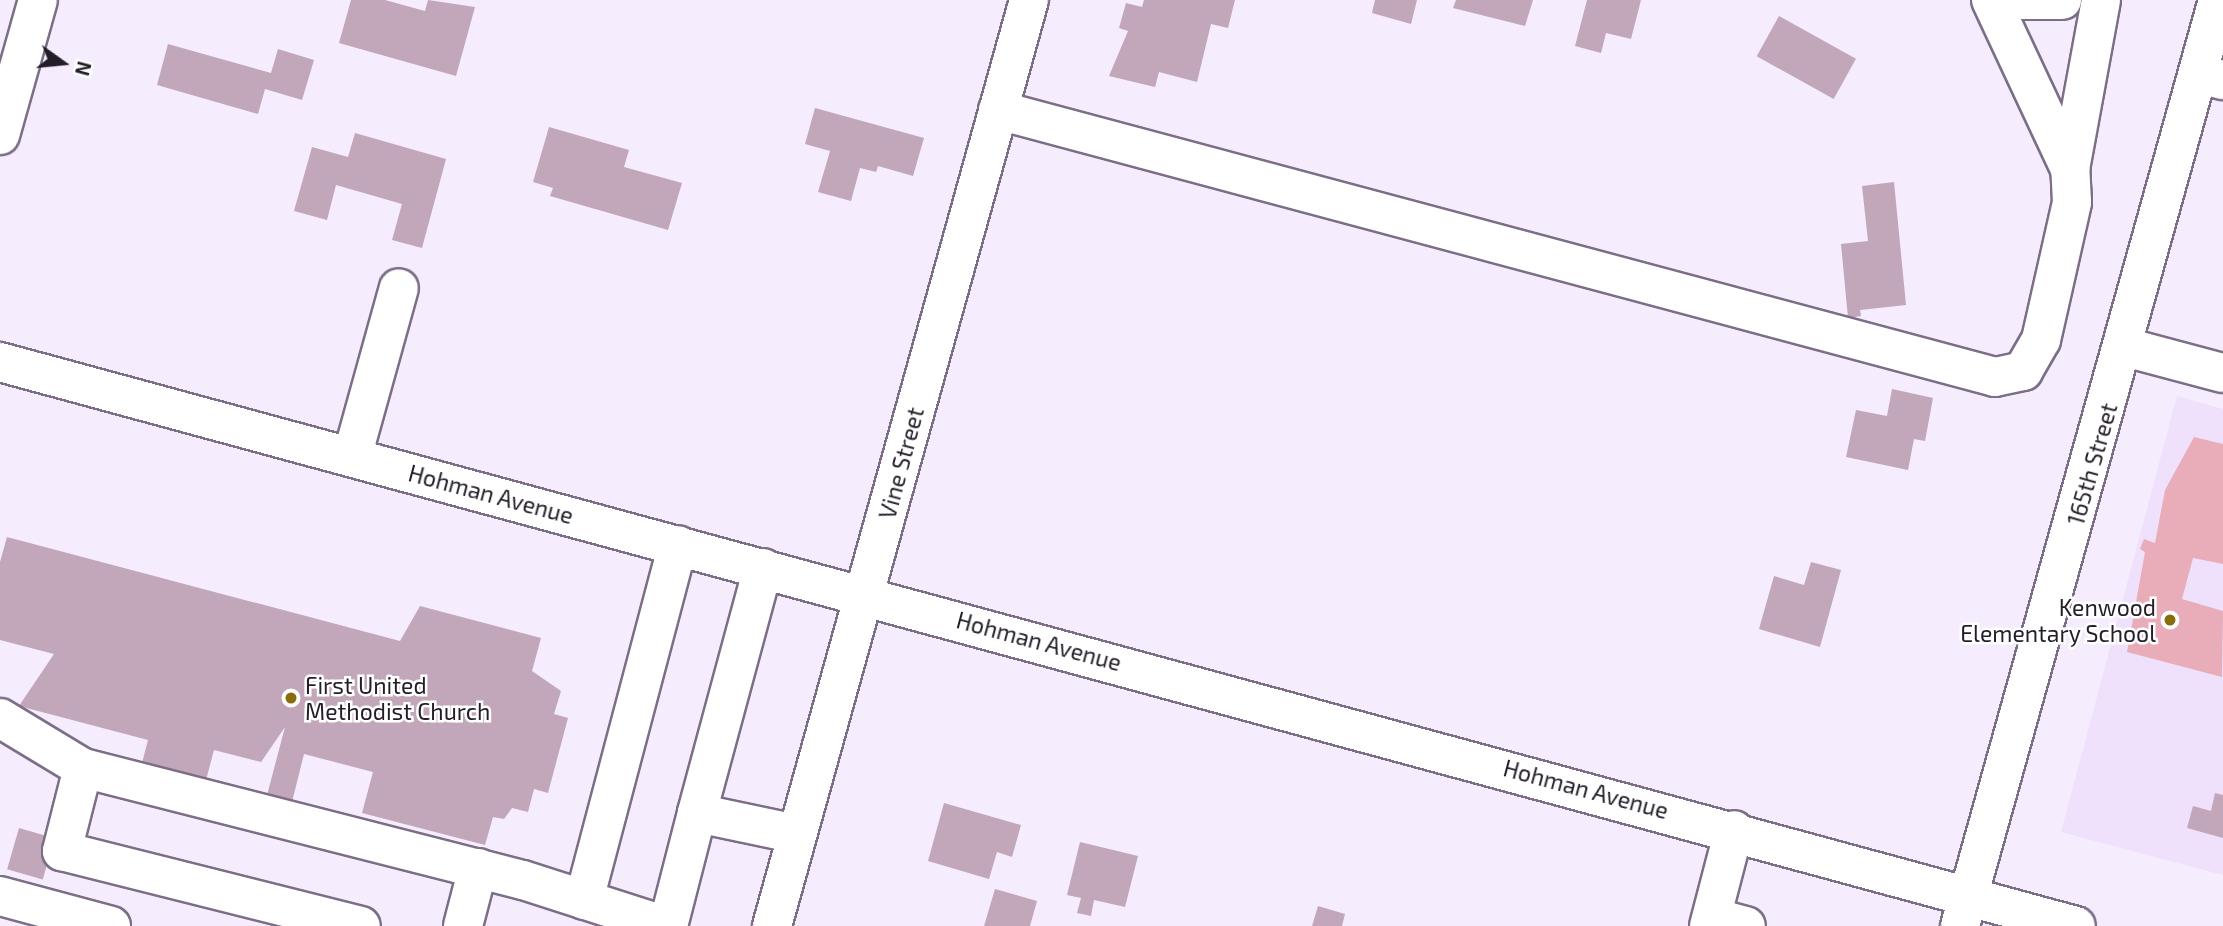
<!DOCTYPE html>
<html>
<head>
<meta charset="utf-8">
<style>
	body { margin:0 }
	#map { position:relative; width:2223px; height:926px; overflow:hidden; background:#f5ecfd; font-family:"Exo 2",sans-serif }
	div>[style] { position:absolute }
	.built>* { inset:0; background:#efe0fb }
	.green>* { inset:0; background:#e9adb9 }
	.building>* { inset:0; background:#c2a6b9; transform-origin:0 0 }
	.roads { filter:drop-shadow(2px 0 #7c6e87) drop-shadow(-2px 0 #7c6e87) drop-shadow(0 2px #7c6e87) drop-shadow(0 -2px #7c6e87) }
	.minor>* { height:38px; margin:-19px; padding:0 19px; transform-origin:19px; border-radius:19px; background:#fff }
	.major>* { height:38px; margin:-19px; padding:0 19px; transform-origin:19px; border-radius:19px; background:#fff }
	.dots>* { width:19px; height:19px; translate:-50% -50%; box-sizing:border-box; border:4px solid #fff; border-radius:50% }
	span { translate:-50% -50%; white-space:nowrap; text-align:center; line-height:1.15; -webkit-text-stroke:5px #fff; paint-order:stroke }
	.street-label { font-size:23px; color:#231d27 }
	.poi-label { font-size:23px; color:#231d27 }
	.right { translate:-100% -50%; text-align:right }
	.left { translate:0 -50%; text-align:left }
	.north { position:absolute; left:28px; top:28px; width:70px; height:70px; -webkit-text-stroke:5px #fff; paint-order:stroke; rotate:105deg; font-size:19px; font-weight:700; line-height:28px; text-align:center; color:#231d27 }
	.north::after { content:''; display:block; margin:auto; width:24px; height:32px; background:#231d27; clip-path:polygon(50% 0,100% 100%,50% 72%,0 100%) }
</style>
</head>
<body>
<div id="map">
	<div class="built">
		<div style="clip-path:polygon(2177px 396px,2223px 409px,2223px 875px,2061px 832px)"></div>
	</div>
	<div class="green">
		<div style="clip-path:polygon(2194px 437px,2223px 444px,2223px 564px,2193px 558px,2182px 599px,2223px 611px,2222px 677px,2127px 652px,2145px 552px,2140px 549px,2144px 539px,2155px 543px,2165px 490px)"></div>
	</div>
	<div class="building">
		<div style="clip-path:polygon(351px 0,385px 0,425px 11px,428px 0,475px 7px,456px 76px,339px 43px)"></div>
		<div style="clip-path:polygon(1144px 0,1235px 0,1228px 28px,1211px 24px,1197px 82px,1159px 72px,1155px 87px,1109px 76px,1128px 31px,1119px 28px,1126px 3px,1142px 7px)"></div>
		<div style="clip-path:polygon(1375px 0,1417px 0,1411px 24px,1372px 13px)"></div>
		<div style="clip-path:polygon(1456px 0,1533px 0,1525px 26px,1453px 8px)"></div>
		<div style="clip-path:polygon(1587px 0,1641px 0,1631px 39px,1606px 33px,1601px 53px,1575px 46px)"></div>
		<div style="left:1779px;top:16px;width:88px;height:46px;rotate:29deg"></div>
		<div style="clip-path:polygon(168px 44px,271px 73px,278px 49px,314px 60px,302px 100px,265px 89px,258px 114px,157px 85px)"></div>
		<div style="clip-path:polygon(815px 108px,924px 138px,913px 176px,878px 166px,876px 172px,860px 168px,851px 201px,818px 192px,830px 151px,805px 144px)"></div>
		<div style="clip-path:polygon(549px 127px,629px 150px,624px 167px,682px 183px,668px 230px,550px 196px,553px 188px,533px 182px)"></div>
		<div style="clip-path:polygon(355px 133px,446px 159px,422px 248px,392px 240px,402px 204px,336px 185px,327px 220px,294px 211px,312px 147px,348px 157px)"></div>
		<div style="clip-path:polygon(1894px 182px,1906px 305px,1860px 310px,1861px 316px,1848px 318px,1841px 244px,1868px 241px,1862px 186px)"></div>
		<div style="clip-path:polygon(1892px 389px,1933px 398px,1925px 441px,1914px 439px,1908px 470px,1846px 457px,1856px 410px,1887px 416px)"></div>
		<div style="clip-path:polygon(7px 537px,400px 641px,420px 606px,541px 638px,532px 671px,561px 691px,554px 714px,568px 718px,548px 793px,534px 789px,528px 812px,512px 808px,504px 819px,493px 817px,485px 845px,362px 813px,373px 772px,304px 754px,291px 806px,266px 799px,285px 727px,261px 762px,214px 750px,205px 784px,141px 767px,148px 740px,19px 706px,54px 654px,0 640px,0 562px)"></div>
		<div style="clip-path:polygon(1811px 562px,1841px 570px,1820px 647px,1759px 629px,1774px 576px,1804px 585px)"></div>
		<div style="clip-path:polygon(2215px 793px,2223px 795px,2223px 838px,2187px 828px,2193px 806px,2211px 811px)"></div>
		<div style="clip-path:polygon(944px 803px,1021px 825px,1012px 857px,997px 852px,989px 879px,928px 861px)"></div>
		<div style="left:19px;top:828px;width:37px;height:43px;rotate:16deg"></div>
		<div style="clip-path:polygon(1080px 842px,1138px 856px,1125px 907px,1094px 900px,1091px 916px,1077px 913px,1081px 898px,1067px 895px)"></div>
		<div style="clip-path:polygon(995px 889px,1037px 901px,1030px 926px,984px 926px)"></div>
		<div style="clip-path:polygon(1318px 906px,1345px 914px,1342px 926px,1312px 926px)"></div>
	</div>
	<div class="roads">
		<div class="minor">
			<div style="left:1991px;top:0;width:187px;rotate:64.9deg"></div>
			<div style="left:2070px;top:169px;width:172px;rotate:-79.6deg"></div>
			<div style="left:2007px;top:0;width:55px"></div>
			<div style="left:2198px;top:73px;width:26px;rotate:16deg"></div>
			<div style="left:998px;top:110px;width:1032px;rotate:14.99deg"></div>
			<div style="left:1995px;top:377px;width:29px;rotate:-12deg"></div>
			<div style="left:2023px;top:371px;width:36px;rotate:-60deg"></div>
			<div style="left:2041px;top:340px;width:141px;rotate:-77.3deg"></div>
			<div style="left:2072px;top:202px;width:33px;rotate:-93deg"></div>
			<div style="left:0;top:135px;width:140px;rotate:-74.3deg"></div>
			<div style="left:2125px;top:347px;width:101px;rotate:14.9deg"></div>
			<div style="left:352px;top:457px;width:175px;rotate:-74.5deg"></div>
			<div style="left:763px;top:568px;width:254px;rotate:105.1deg"></div>
			<div style="left:697px;top:813px;width:102px;rotate:11.9deg"></div>
			<div style="left:0;top:718px;width:97px;rotate:31.1deg"></div>
			<div style="left:83px;top:768px;width:454px;rotate:14.3deg"></div>
			<div style="left:523px;top:880px;width:150px;rotate:17.8deg"></div>
			<div style="left:83px;top:768px;width:86px;rotate:104.2deg"></div>
			<div style="left:62px;top:851px;width:308px;rotate:14.1deg"></div>
			<div style="left:0;top:896px;width:115px;rotate:15.1deg"></div>
			<div style="left:584px;top:900px;width:367px;rotate:-75.2deg"></div>
			<div style="left:1712px;top:917px;width:35px;rotate:15deg"></div>
			<div style="left:463px;top:926px;width:60px;rotate:-75.5deg"></div>
			<div style="left:668px;top:926px;width:117px;rotate:-75.6deg"></div>
			<div style="left:772px;top:926px;width:961px;rotate:-74.49deg"></div>
			<div style="left:1709px;top:926px;width:99px;rotate:-75.4deg"></div>
		</div>
		<div class="major">
			<div style="left:0;top:362px;width:2151px;rotate:15.2deg"></div>
			<div style="left:1960px;top:926px;width:961px;rotate:-74.43deg"></div>
		</div>
	</div>
	<div class="dots">
		<div style="left:2170px;top:620px;background:#8a6c0b"></div>
		<div style="left:291px;top:698px;background:#8a6c0b"></div>
	</div>
	<div class="street-label">
		<span style="left:901px;top:463px;rotate:-75deg">Vine Street</span>
		<span style="left:2092px;top:464px;rotate:-74deg">165th Street</span>
		<span style="left:491px;top:494px;rotate:15deg">Hohman Avenue</span>
		<span style="left:1039px;top:641px;rotate:15deg">Hohman Avenue</span>
		<span style="left:1586px;top:789px;rotate:15deg">Hohman Avenue</span>
	</div>
	<div class="poi-label">
		<span class="right" style="left:2156px;top:620px">Kenwood<br>Elementary School</span>
		<span class="left" style="left:305px;top:698px">First United<br>Methodist Church</span>
	</div>
	<div class="north">N</div>
</div>
</body>
</html>
